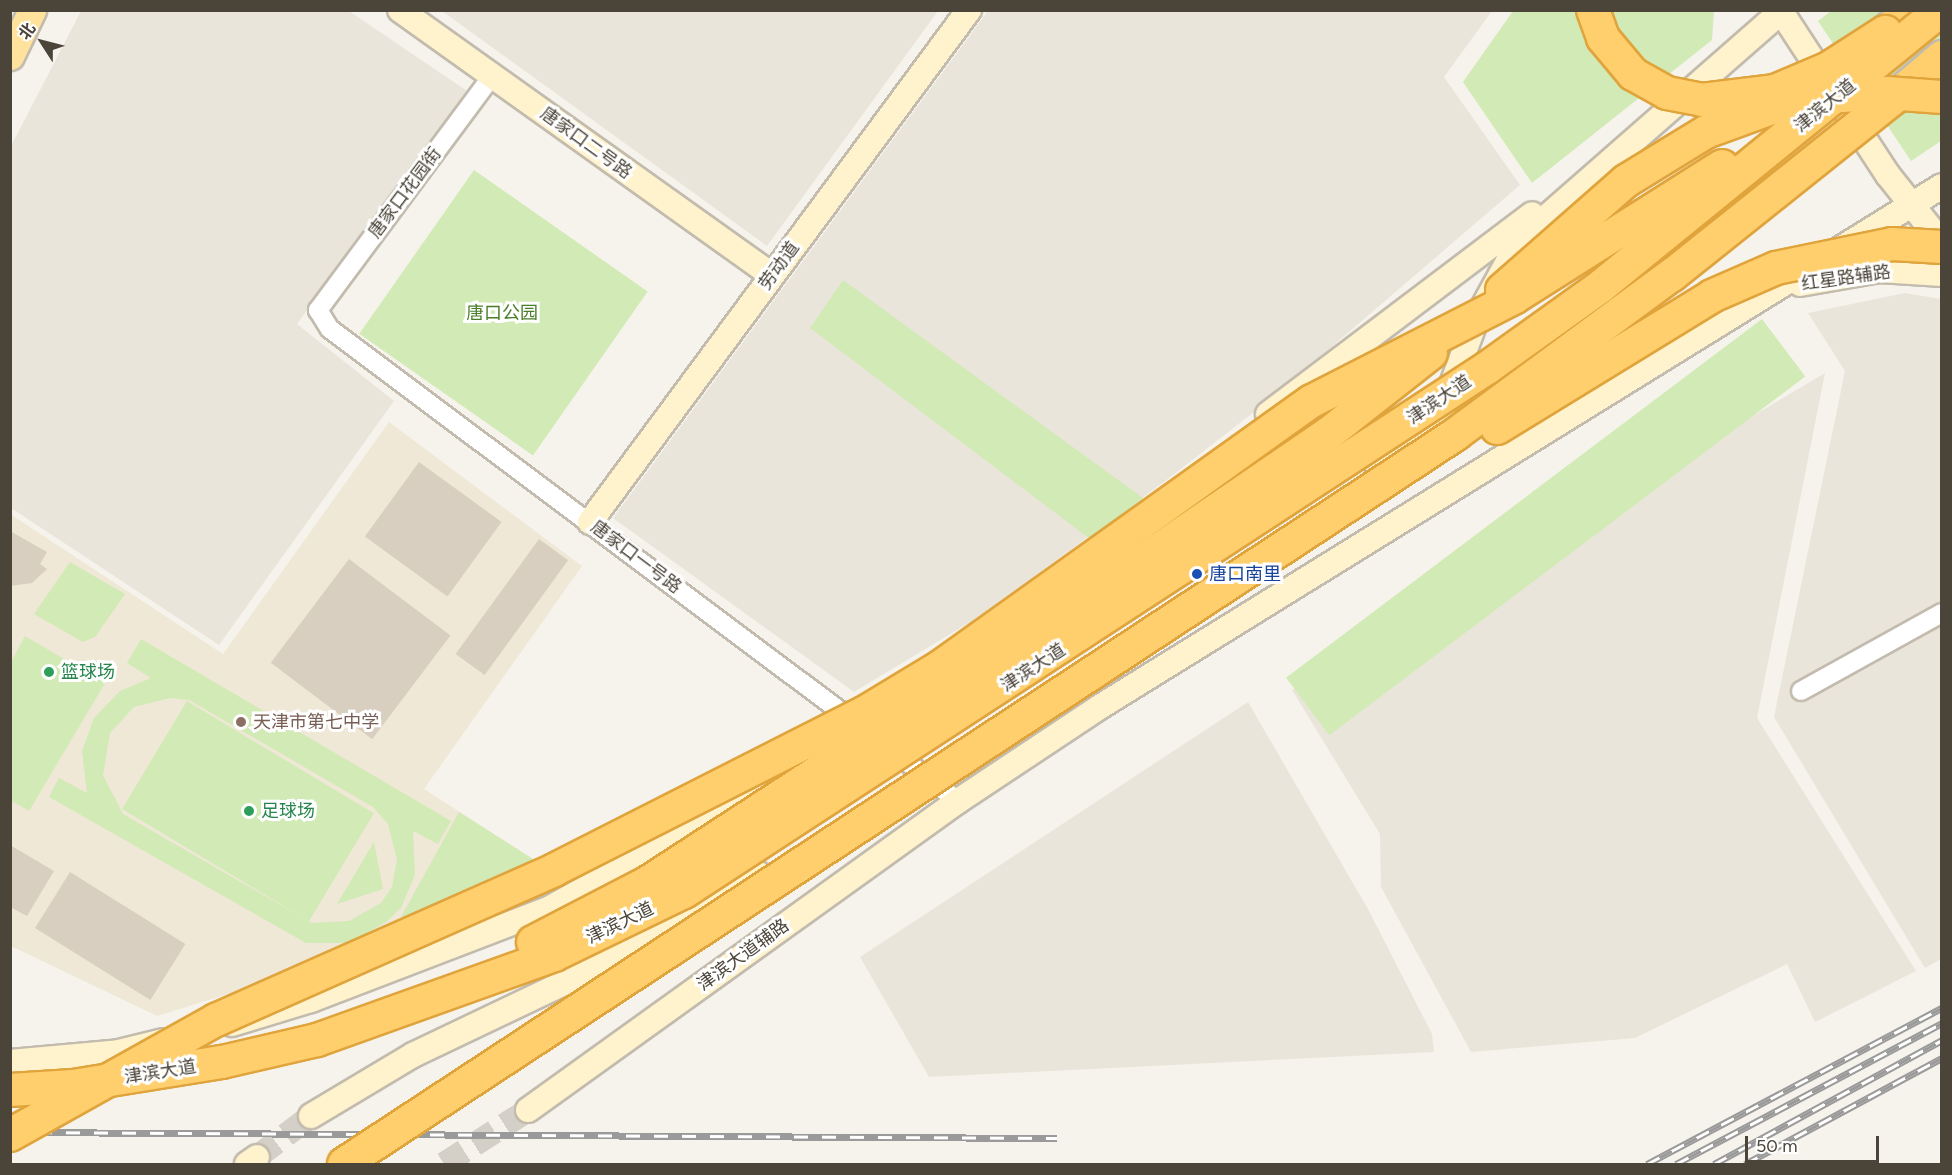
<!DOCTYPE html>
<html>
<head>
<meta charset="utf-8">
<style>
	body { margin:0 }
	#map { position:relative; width:1952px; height:1175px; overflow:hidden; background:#f6f3ec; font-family:Figtree,"Noto Sans SC",sans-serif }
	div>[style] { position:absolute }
	.residential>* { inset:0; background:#eae5da }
	.education>* { inset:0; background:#efe8d6 }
	.green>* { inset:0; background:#d2eab5; transform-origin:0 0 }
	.building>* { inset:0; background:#d8cfc1; transform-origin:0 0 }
	.secondary-tunnel>* { height:24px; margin-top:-12px; transform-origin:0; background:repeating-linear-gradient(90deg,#d4d0c8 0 24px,transparent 0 36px) }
	.roads { filter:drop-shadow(2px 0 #c2bbae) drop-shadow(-2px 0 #c2bbae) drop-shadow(0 2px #c2bbae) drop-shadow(0 -2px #c2bbae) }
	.street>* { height:18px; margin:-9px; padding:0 9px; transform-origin:9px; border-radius:9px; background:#fff }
	.secondary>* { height:24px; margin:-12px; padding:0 12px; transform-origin:12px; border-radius:12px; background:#fff3cd }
	.primary>* { height:27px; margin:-13.5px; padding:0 13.5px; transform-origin:13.5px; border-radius:13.5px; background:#ffe39c }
	.highway>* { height:32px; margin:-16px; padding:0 16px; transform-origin:16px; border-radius:16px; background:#ffcf6e }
	.rail>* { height:7px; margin-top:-3.5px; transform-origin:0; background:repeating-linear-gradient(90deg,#fff 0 14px,#9a9a9a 0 28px); box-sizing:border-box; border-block:2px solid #9a9a9a }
	.bridges { filter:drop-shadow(2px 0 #e0a43c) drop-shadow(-2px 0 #e0a43c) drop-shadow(0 2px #e0a43c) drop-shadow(0 -2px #e0a43c) }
	.highway-bridge>* { height:32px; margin:-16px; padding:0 16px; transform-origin:16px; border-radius:16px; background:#ffcf6e }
	.dots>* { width:16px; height:16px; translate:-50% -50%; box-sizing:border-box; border:3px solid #fff; border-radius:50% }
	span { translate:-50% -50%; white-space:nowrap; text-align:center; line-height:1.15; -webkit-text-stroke:6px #fff; paint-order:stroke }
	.street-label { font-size:18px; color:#4b4439 }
	.park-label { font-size:18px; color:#4a7f2a }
	.transit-label { font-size:18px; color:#164399 }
	.left { translate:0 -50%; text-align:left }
	.leisure-label { font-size:18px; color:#27864d }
	.education-label { font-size:18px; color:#785e54 }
	.frame { position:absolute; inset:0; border:12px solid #4b4439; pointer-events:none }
	.north { position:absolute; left:12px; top:12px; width:60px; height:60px; -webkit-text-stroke:4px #fff; paint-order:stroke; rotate:306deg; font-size:16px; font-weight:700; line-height:24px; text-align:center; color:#4b4439 }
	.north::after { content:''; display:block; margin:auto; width:21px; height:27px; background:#4b4439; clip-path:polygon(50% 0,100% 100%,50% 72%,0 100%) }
	.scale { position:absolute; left:1745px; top:1136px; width:134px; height:27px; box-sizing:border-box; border:3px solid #4b4439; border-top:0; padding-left:8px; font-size:18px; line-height:21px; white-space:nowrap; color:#4b4439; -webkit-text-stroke:4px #fff; paint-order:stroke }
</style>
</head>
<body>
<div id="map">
	<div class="residential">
		<div style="clip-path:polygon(81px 11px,349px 11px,467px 91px,297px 324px,394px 401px,219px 645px,11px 508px,10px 148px)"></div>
		<div style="clip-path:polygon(442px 11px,938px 11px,767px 246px)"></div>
		<div style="clip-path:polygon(988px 11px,1492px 11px,1444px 77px,1520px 185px,1272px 398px,1164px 482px,972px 621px,854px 692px,613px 518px)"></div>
		<div style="clip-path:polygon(1905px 293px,1941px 299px,1941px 959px,1925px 968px,1774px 717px,1845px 371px,1808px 313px)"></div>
		<div style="clip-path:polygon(1825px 373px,1757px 718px,1916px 971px,1815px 1022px,1787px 964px,1635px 1038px,1471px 1052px,1381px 887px,1380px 834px,1292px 690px)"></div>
		<div style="clip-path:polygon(1248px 702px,1369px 911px,1432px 1034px,1434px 1052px,929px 1077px,860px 957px)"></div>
	</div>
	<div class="education">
		<div style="clip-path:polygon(389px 422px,582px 566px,424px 789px,544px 866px,257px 985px,157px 1016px,11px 946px,10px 514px,223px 654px)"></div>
	</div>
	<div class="green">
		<div style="clip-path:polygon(1513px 11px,1714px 11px,1712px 40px,1532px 183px,1463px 82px)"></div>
		<div style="clip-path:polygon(1831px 11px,1941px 11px,1941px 141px,1911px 161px,1818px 21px)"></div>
		<div style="left:474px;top:170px;width:212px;height:200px;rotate:35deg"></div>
		<div style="clip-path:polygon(843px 280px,1143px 498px,1090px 539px,810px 328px)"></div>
		<div style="left:1762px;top:319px;width:72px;height:596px;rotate:53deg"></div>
		<div style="clip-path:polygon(70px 562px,125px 594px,95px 637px,83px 642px,34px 614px)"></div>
		<div style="clip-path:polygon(25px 636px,105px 683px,29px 811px,10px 800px,11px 662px)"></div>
		<div style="clip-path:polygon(evenodd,141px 639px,451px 821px,438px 844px,413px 831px,415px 875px,401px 908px,386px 922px,349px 943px,306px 943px,49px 797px,59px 778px,87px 793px,82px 751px,94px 718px,120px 691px,151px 678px,127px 663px,141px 639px,170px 698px,189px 700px,373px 807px,388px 824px,397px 859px,392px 887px,381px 903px,349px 921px,312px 923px,123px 814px,103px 775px,110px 733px,134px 707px,170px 698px)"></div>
		<div style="left:187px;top:701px;width:218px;height:126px;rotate:31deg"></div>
		<div style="clip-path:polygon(459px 812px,544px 866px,396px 926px)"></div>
		<div style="clip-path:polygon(374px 842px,383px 889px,337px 904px)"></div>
	</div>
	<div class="building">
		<div style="left:419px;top:462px;width:102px;height:92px;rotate:36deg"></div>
		<div style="clip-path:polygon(10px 531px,47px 552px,40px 564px,47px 569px,32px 583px,10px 586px)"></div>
		<div style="left:539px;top:539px;width:36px;height:142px;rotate:36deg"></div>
		<div style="left:349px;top:559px;width:127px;height:130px;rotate:37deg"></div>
		<div style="clip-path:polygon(10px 845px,54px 871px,27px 916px,10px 907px)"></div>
		<div style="left:70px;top:872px;width:136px;height:66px;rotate:32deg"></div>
	</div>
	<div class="secondary-tunnel">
		<div style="left:257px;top:1157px;width:68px;rotate:-37.2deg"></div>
		<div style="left:444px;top:1164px;width:100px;rotate:-32.7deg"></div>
	</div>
	<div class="roads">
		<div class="street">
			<div style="left:492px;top:76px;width:292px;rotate:126.6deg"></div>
			<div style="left:318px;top:310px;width:22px;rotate:58deg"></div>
			<div style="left:330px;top:329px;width:657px;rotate:36.84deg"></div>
			<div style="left:1801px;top:691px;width:161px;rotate:-29deg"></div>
			<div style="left:890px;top:749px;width:86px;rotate:37.4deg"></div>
		</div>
		<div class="secondary">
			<div style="left:400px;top:10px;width:457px;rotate:35.5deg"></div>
			<div style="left:1780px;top:10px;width:197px;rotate:56.8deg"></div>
			<div style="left:1888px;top:175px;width:87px;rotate:51.5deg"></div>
			<div style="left:1800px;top:284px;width:80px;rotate:-10deg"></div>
			<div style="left:1879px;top:270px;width:63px;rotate:3.6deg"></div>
			<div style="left:1268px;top:414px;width:331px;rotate:-37.1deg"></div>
			<div style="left:1378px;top:469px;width:41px;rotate:-37.1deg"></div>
			<div style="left:1411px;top:444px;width:48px;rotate:-48.4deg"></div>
			<div style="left:1443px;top:408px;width:94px;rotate:-69.4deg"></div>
			<div style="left:1476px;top:320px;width:90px;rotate:-61.4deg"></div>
			<div style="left:1519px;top:241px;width:351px;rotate:-41.2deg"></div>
			<div style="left:590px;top:522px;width:637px;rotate:-53.49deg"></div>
			<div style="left:232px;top:1024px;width:83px;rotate:-16.9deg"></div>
			<div style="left:311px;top:1000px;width:254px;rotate:-21deg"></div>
			<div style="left:548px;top:909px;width:166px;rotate:-29.2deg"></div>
			<div style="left:693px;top:828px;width:101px;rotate:-34.9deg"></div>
			<div style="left:10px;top:1062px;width:109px;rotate:-5.2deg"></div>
			<div style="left:119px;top:1052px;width:45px;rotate:-14deg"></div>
			<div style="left:528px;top:1110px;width:530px;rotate:-35.7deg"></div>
			<div style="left:958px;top:801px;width:168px;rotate:-33.6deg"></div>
			<div style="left:1098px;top:708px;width:992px;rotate:-31.74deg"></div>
			<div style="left:311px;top:1116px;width:119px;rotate:-30.9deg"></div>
			<div style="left:413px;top:1055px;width:199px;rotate:-25.5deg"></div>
			<div style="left:593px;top:969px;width:191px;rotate:-29.8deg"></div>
			<div style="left:247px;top:1164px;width:12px;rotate:-35deg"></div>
		</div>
		<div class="primary">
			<div style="left:10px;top:56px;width:51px;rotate:-64.4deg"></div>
		</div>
		<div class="highway">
			<div style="left:1885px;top:32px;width:34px;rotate:-40deg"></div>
			<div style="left:1894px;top:98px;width:63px;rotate:-40.5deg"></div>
		</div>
	</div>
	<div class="rail">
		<div style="left:10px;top:1132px;width:1047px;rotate:0.33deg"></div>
		<div style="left:1647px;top:1164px;width:334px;rotate:-27.9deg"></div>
		<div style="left:1676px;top:1164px;width:301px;rotate:-27.9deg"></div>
		<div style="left:1714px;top:1164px;width:260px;rotate:-28.5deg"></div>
		<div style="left:1745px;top:1164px;width:224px;rotate:-28.3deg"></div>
	</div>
	<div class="bridges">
		<div class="highway-bridge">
			<div style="left:1593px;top:10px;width:30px;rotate:70deg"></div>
			<div style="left:1603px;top:38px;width:47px;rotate:50.2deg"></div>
			<div style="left:1633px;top:74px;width:39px;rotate:29deg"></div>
			<div style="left:1667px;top:93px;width:36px;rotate:11deg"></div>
			<div style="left:1702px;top:100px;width:74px;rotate:-7deg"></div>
			<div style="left:1775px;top:91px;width:59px;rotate:-23.1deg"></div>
			<div style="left:1829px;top:68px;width:67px;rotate:-32.7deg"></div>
			<div style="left:1502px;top:290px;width:165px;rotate:-41.3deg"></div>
			<div style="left:1626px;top:181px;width:94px;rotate:-31.5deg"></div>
			<div style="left:1706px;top:132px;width:70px;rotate:-20deg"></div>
			<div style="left:1772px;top:108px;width:56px;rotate:-11.3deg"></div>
			<div style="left:1827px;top:97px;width:60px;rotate:-3.8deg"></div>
			<div style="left:1887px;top:93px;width:55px;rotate:4.2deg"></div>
			<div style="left:1497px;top:428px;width:252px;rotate:-31.5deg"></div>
			<div style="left:1712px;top:296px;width:70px;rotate:-23.6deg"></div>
			<div style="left:1776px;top:268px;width:118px;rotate:-11.7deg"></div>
			<div style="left:1892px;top:244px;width:50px;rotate:3.4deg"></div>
			<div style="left:533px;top:942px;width:128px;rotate:-27.4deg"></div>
			<div style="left:647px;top:883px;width:578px;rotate:-33deg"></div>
			<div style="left:1132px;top:568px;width:237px;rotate:-34.4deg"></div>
			<div style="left:1328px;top:434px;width:131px;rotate:-38.2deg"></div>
			<div style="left:10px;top:1090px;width:63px;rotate:-3.6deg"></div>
			<div style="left:73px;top:1086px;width:151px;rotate:-9.2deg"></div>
			<div style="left:222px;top:1062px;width:98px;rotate:-13deg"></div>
			<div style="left:317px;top:1040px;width:252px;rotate:-19.7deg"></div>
			<div style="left:554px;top:955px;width:144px;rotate:-25.9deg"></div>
			<div style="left:684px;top:892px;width:959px;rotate:-33.13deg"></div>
			<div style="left:1487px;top:368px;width:139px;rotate:-35.6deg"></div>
			<div style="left:1600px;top:287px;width:439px;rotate:-39.1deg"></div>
			<div style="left:10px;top:1135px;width:236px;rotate:-29.2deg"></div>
			<div style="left:216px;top:1020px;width:370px;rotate:-23.9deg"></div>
			<div style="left:554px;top:870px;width:347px;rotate:-26.9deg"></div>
			<div style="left:864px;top:713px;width:89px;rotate:-31.2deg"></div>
			<div style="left:940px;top:667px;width:457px;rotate:-35.6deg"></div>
			<div style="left:1312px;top:401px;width:228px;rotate:-27.1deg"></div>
			<div style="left:1515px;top:297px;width:245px;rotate:-32.3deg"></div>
			<div style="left:344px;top:1164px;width:1330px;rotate:-33.28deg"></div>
			<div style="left:1456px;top:434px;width:268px;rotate:-36.4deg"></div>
			<div style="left:1672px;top:275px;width:284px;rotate:-38.6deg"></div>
		</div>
	</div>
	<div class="dots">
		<div style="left:1197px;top:574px;background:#1a4fb4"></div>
		<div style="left:49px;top:672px;background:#2e9e5b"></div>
		<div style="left:241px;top:722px;background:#8d6e63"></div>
		<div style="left:249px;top:811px;background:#2e9e5b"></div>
	</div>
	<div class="street-label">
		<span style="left:1825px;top:106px;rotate:-39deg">津滨大道</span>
		<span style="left:586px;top:143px;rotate:36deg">唐家口二号路</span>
		<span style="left:405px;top:193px;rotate:-53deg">唐家口花园街</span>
		<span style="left:779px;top:266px;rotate:-54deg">劳动道</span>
		<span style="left:1846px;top:278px;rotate:-8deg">红星路辅路</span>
		<span style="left:1439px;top:400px;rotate:-34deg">津滨大道</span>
		<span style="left:636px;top:557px;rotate:37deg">唐家口一号路</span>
		<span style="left:1033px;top:668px;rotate:-33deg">津滨大道</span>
		<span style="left:620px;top:923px;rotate:-26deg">津滨大道</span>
		<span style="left:743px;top:955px;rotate:-36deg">津滨大道辅路</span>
		<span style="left:160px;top:1072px;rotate:-9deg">津滨大道</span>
	</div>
	<div class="park-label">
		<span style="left:502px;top:313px">唐口公园</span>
	</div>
	<div class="transit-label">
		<span class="left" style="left:1209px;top:574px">唐口南里</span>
	</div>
	<div class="leisure-label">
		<span class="left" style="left:61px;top:672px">篮球场</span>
		<span class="left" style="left:261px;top:811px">足球场</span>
	</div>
	<div class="education-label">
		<span class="left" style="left:253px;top:722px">天津市第七中学</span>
	</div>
	<div class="frame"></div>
	<div class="north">北</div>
	<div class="scale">50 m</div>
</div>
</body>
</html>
